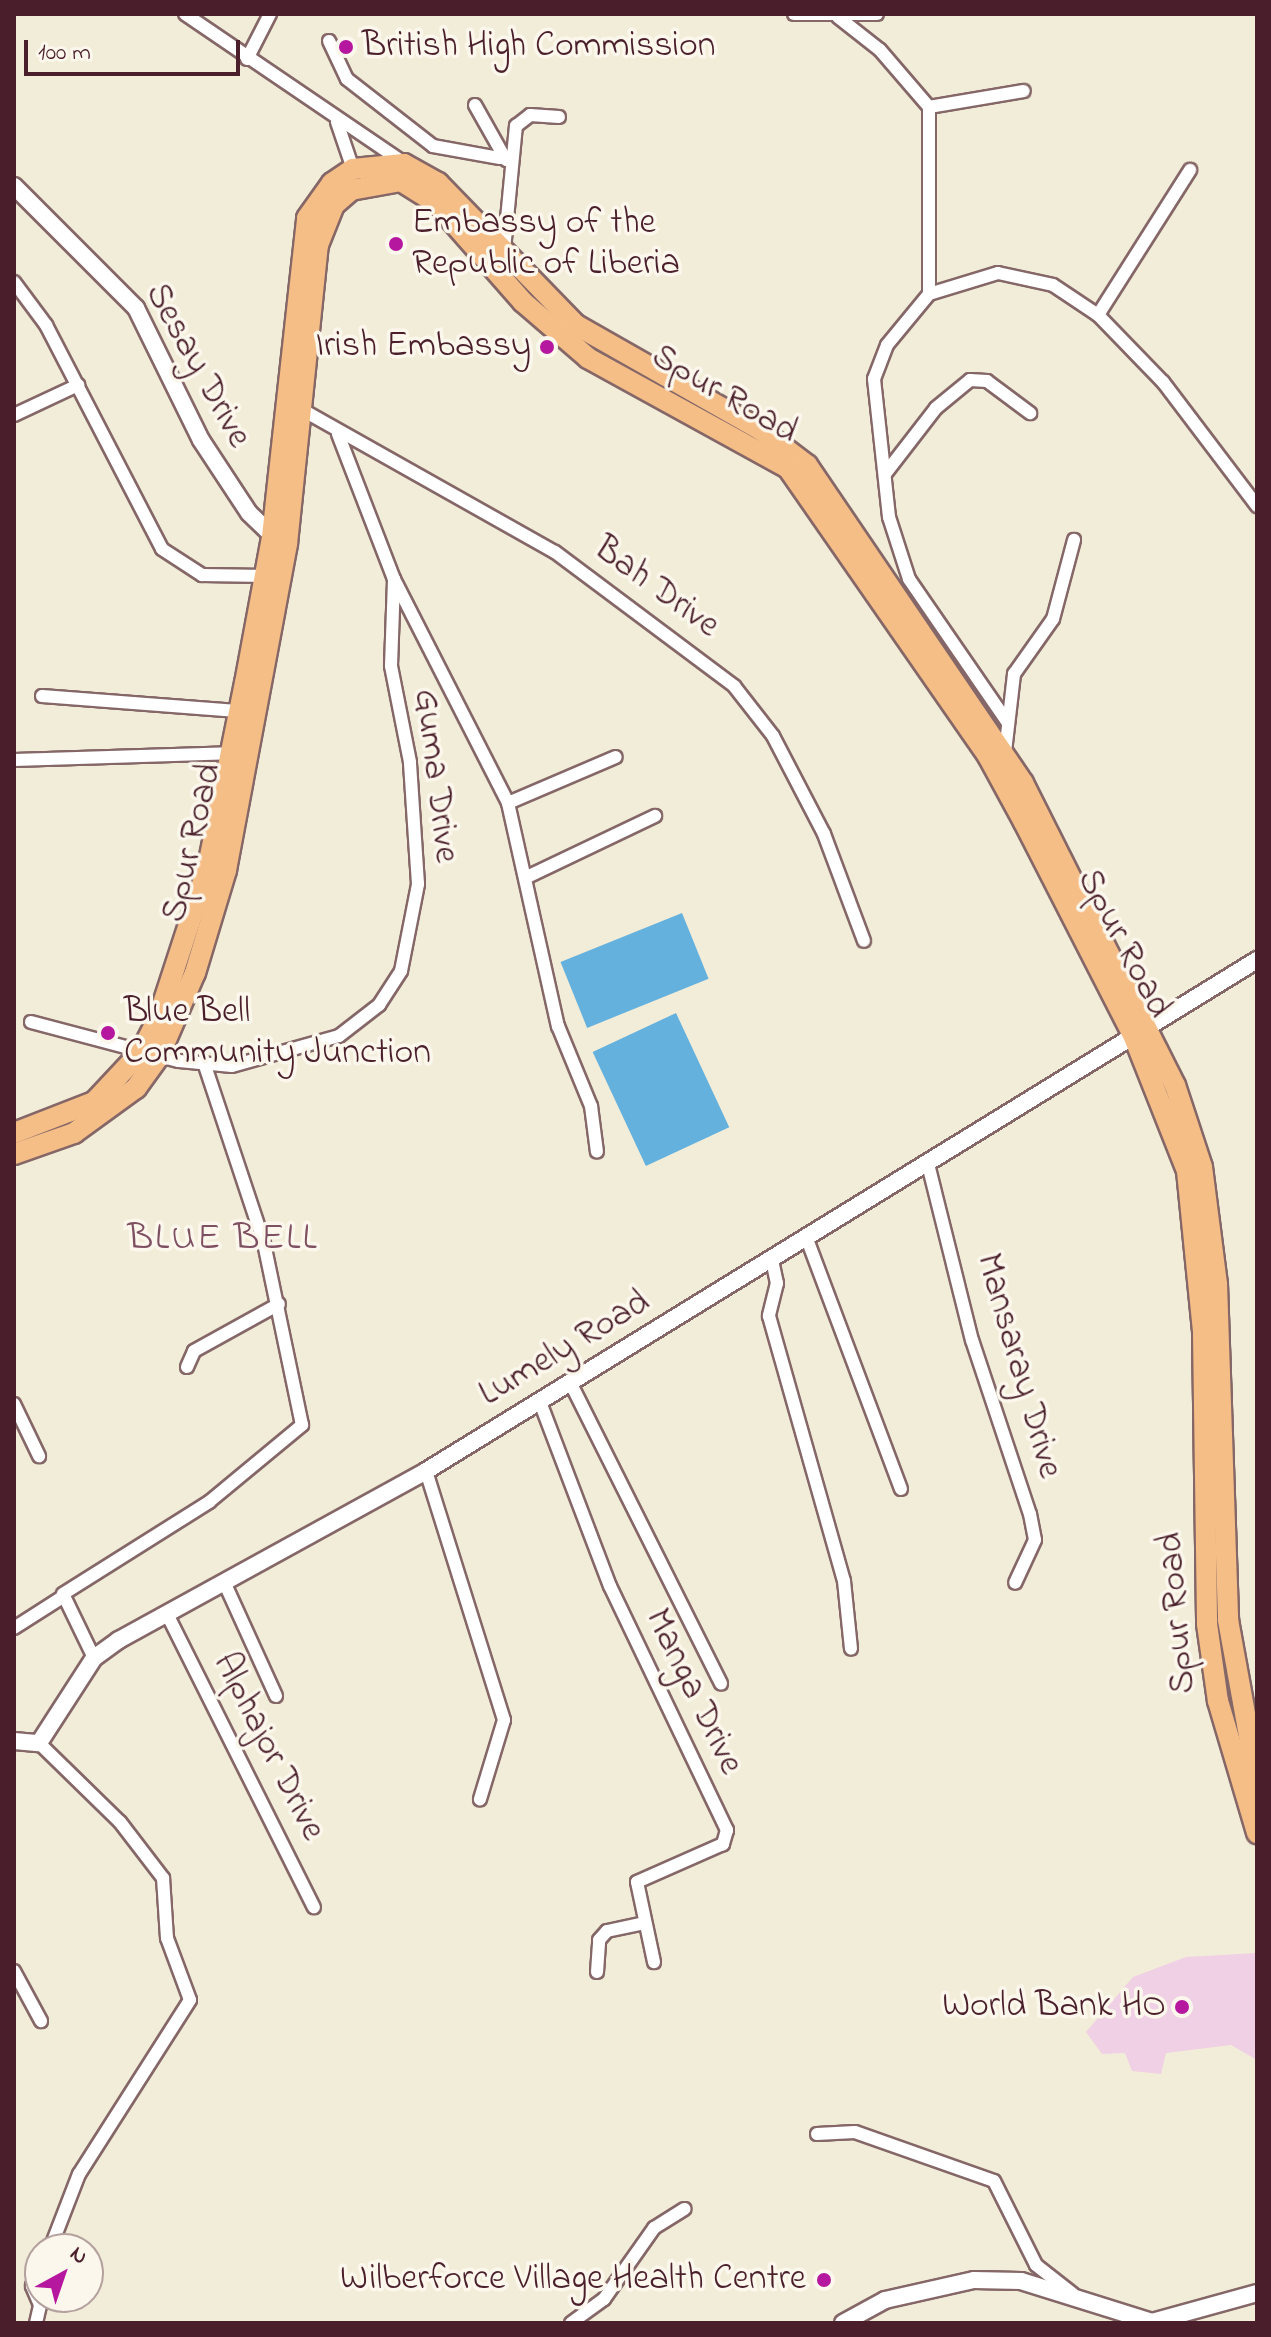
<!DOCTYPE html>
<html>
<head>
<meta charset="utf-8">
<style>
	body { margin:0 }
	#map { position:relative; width:1271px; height:2337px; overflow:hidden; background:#f2edd8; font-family:"Indie Flower",sans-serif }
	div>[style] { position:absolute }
	.built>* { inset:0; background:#f0d0e4 }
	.water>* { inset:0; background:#65b1de; transform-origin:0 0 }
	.roads { filter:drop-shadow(2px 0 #856768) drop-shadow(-2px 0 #856768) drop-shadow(0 2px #856768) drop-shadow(0 -2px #856768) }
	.minor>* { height:12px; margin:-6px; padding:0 6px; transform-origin:6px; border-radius:6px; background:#fff }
	.tertiary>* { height:16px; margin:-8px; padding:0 8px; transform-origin:8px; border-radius:8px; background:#fff }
	.primary>* { height:20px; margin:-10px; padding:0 10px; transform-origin:10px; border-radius:10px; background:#f6be87 }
	.dots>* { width:22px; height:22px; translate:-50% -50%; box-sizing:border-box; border:4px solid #fbf7ec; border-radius:50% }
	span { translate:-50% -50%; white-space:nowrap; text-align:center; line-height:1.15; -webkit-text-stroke:7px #fbf7ec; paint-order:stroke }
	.poi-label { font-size:36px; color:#4a1f2b }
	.left { translate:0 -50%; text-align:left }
	.right { translate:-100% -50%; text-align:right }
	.street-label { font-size:36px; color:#4a1f2b }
	.neighbourhood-label { font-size:38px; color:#7f4f62; letter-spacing:2px }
	.frame { position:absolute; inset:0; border:16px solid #4a1f2b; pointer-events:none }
	.north { position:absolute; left:24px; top:2233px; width:80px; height:80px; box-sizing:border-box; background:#fbf7ec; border:2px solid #b4a19f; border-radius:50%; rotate:40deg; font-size:22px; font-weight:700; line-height:32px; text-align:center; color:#4a1f2b }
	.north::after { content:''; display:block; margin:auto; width:28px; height:36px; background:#b5179e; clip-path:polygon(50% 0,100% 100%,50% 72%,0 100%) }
	.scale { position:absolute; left:24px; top:40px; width:216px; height:36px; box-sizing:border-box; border:4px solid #4a1f2b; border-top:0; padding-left:10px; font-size:24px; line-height:28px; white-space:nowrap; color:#4a1f2b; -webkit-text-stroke:6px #fbf7ec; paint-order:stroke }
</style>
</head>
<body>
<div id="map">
	<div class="built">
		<div style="clip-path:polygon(1257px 1953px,1257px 2060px,1231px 2045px,1166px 2053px,1161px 2074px,1132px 2071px,1125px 2053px,1102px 2054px,1086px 2032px,1133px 1977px,1186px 1957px)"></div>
	</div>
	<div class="water">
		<div style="left:682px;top:913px;width:71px;height:131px;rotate:68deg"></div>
		<div style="left:676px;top:1013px;width:126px;height:92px;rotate:65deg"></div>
	</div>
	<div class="roads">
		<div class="minor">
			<div style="left:185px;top:14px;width:265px;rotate:34.2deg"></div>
			<div style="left:794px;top:14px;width:83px"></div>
			<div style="left:838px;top:17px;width:53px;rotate:38.2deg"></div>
			<div style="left:880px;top:50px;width:75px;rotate:49.3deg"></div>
			<div style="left:929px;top:107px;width:187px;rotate:90deg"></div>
			<div style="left:329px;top:41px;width:42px;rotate:64.7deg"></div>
			<div style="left:347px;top:79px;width:109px;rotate:37.9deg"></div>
			<div style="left:433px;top:146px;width:68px;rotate:10.2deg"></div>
			<div style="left:247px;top:59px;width:51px;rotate:-62.9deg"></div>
			<div style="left:475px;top:105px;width:63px;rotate:60.6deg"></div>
			<div style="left:929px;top:107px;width:96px;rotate:-9.6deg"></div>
			<div style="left:337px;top:122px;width:50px;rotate:71.2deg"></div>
			<div style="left:504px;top:250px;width:125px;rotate:-84.5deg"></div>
			<div style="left:516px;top:126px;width:18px;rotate:-38deg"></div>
			<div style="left:530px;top:115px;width:29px;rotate:4deg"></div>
			<div style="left:14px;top:282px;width:54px;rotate:53.3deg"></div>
			<div style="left:46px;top:325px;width:252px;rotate:62.6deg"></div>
			<div style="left:162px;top:549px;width:48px;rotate:33deg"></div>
			<div style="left:202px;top:575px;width:66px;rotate:0.9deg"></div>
			<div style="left:1098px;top:315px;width:172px;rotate:-57.6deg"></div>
			<div style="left:299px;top:408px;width:294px;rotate:29.4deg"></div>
			<div style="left:555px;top:552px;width:224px;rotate:36.8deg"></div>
			<div style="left:734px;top:686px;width:63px;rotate:52deg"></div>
			<div style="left:773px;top:736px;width:110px;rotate:62.5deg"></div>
			<div style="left:824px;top:834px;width:114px;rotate:69.5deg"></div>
			<div style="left:14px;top:415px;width:71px;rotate:-25.1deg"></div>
			<div style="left:338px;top:434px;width:155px;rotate:68.9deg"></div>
			<div style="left:394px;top:579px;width:251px;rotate:63deg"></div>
			<div style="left:508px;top:803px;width:229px;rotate:77.4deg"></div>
			<div style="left:558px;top:1026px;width:87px;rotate:67.6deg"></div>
			<div style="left:591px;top:1106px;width:46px;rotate:82.6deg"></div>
			<div style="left:885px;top:474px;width:83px;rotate:-52.3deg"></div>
			<div style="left:936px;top:408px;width:44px;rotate:-39.5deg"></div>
			<div style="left:970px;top:380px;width:17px;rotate:3deg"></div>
			<div style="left:987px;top:381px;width:54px;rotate:36.7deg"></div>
			<div style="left:42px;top:696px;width:196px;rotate:4.4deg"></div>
			<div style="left:1008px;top:723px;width:175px;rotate:-124.5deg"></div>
			<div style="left:909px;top:579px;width:65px;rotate:-107.9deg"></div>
			<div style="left:889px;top:517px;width:139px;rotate:-96.2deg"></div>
			<div style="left:874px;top:379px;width:36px;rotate:-69deg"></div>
			<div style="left:887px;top:345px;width:66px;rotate:-50.5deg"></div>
			<div style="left:929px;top:294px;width:72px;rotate:-16.9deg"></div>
			<div style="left:998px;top:273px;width:56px;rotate:12.3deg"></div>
			<div style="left:1053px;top:285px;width:54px;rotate:33.7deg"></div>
			<div style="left:1098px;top:315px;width:93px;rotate:45.9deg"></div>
			<div style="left:1163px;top:382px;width:156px;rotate:52.8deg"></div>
			<div style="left:1005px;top:752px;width:79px;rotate:-83.4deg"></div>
			<div style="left:1014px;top:674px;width:67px;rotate:-54.7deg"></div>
			<div style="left:1053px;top:619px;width:82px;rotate:-75.1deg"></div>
			<div style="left:14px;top:760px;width:223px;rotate:-1.8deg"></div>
			<div style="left:508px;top:803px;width:117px;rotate:-23.1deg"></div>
			<div style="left:527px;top:877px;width:142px;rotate:-25.5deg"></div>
			<div style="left:31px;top:1022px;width:153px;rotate:14.8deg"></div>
			<div style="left:179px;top:1061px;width:53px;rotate:5.4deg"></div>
			<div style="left:232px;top:1066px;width:111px;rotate:-15.7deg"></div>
			<div style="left:339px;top:1036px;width:51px;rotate:-37.8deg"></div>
			<div style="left:379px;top:1005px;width:40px;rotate:-57.1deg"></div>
			<div style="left:401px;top:971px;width:89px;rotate:-78.9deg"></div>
			<div style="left:418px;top:884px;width:122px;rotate:-93.8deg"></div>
			<div style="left:410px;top:762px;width:98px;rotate:-101.2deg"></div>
			<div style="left:391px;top:666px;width:87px;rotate:-88deg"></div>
			<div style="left:928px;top:1164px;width:181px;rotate:76deg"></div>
			<div style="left:972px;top:1340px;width:183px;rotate:71.6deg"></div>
			<div style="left:1030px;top:1514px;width:26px;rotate:79deg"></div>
			<div style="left:1035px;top:1540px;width:47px;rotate:114.9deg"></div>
			<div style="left:807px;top:1239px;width:267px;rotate:69.4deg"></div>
			<div style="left:772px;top:1260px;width:24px;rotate:78deg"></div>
			<div style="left:777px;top:1283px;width:34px;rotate:104deg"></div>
			<div style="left:769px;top:1316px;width:275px;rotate:74.2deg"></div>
			<div style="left:844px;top:1581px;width:68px;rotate:84.1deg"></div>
			<div style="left:187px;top:1367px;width:17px;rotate:-66deg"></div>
			<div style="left:194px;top:1351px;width:97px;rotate:-28.9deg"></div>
			<div style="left:571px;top:1384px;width:335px;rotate:63.4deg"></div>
			<div style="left:540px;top:1402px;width:197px;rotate:69.2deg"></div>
			<div style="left:610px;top:1586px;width:271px;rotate:64.4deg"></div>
			<div style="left:727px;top:1830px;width:15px;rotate:106deg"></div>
			<div style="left:723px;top:1844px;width:94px;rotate:156.2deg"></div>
			<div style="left:637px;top:1882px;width:82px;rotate:78deg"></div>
			<div style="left:14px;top:1404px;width:58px;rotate:64.3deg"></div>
			<div style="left:426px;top:1471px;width:261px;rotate:72.6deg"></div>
			<div style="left:504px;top:1720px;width:83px;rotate:106.9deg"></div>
			<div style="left:225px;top:1584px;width:123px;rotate:65.5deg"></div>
			<div style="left:167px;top:1614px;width:328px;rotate:63.4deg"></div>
			<div style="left:14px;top:1628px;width:56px;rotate:-32.6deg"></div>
			<div style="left:94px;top:1658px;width:71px;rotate:-115.8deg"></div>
			<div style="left:63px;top:1594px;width:173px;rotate:-32.2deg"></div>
			<div style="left:209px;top:1502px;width:121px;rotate:-39.6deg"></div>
			<div style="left:302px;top:1425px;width:186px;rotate:-101.8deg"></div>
			<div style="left:264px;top:1243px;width:187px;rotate:-108.4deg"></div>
			<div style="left:39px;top:1743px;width:113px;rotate:44.3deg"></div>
			<div style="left:120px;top:1822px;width:71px;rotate:52.5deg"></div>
			<div style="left:163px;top:1878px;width:60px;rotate:86.2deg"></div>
			<div style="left:167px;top:1938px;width:66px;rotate:69.6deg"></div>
			<div style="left:190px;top:2000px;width:206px;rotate:122.5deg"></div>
			<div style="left:79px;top:2174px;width:80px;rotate:111.1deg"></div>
			<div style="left:14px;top:1971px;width:57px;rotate:61.6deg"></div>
			<div style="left:597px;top:1972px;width:32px;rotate:-86deg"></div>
			<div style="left:599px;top:1940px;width:12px;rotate:-48deg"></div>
			<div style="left:607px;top:1931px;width:38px;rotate:-12deg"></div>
			<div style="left:817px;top:2134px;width:38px;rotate:-3deg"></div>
			<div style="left:855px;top:2132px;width:147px;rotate:19.4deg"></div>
			<div style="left:994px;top:2181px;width:94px;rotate:63.4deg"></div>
			<div style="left:1036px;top:2265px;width:47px;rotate:38.1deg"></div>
			<div style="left:36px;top:2323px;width:18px;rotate:-77deg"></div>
			<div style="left:40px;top:2305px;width:21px;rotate:-113deg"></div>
			<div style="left:32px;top:2286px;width:13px;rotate:-51deg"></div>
			<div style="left:571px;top:2323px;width:41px;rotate:-36deg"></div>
			<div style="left:604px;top:2299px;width:87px;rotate:-54.8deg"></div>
			<div style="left:654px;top:2228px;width:36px;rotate:-32deg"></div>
		</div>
		<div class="tertiary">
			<div style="left:14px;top:186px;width:173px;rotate:45deg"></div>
			<div style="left:136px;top:308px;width:147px;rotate:63.8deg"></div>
			<div style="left:201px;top:440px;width:87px;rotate:56.7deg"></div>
			<div style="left:249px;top:513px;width:39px;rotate:44deg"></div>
			<div style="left:14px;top:1741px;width:25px;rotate:5deg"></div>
			<div style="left:39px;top:1743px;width:101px;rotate:-57.1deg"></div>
			<div style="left:94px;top:1658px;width:31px;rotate:-36deg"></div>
			<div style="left:119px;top:1640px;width:350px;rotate:-28.8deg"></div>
			<div style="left:426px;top:1471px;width:976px;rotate:-31.59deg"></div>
			<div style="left:843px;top:2323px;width:48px;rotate:-28.7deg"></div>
			<div style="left:885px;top:2300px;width:91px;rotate:-12.7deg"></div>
			<div style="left:974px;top:2280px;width:47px;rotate:1.2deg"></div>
			<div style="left:1021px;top:2281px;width:137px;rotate:17.4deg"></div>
			<div style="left:1152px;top:2322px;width:109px;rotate:-15.4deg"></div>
		</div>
		<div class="primary">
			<div style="left:14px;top:1133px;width:86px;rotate:-21.2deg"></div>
			<div style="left:94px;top:1102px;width:69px;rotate:-46.8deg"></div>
			<div style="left:141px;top:1052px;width:37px;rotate:-63deg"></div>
			<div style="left:158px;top:1019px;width:161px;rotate:-71.9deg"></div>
			<div style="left:208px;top:866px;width:187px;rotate:-78.6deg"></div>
			<div style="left:245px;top:683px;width:148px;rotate:-79.5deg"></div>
			<div style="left:272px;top:537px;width:321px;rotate:-83.7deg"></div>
			<div style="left:307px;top:218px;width:43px;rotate:-54.5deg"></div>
			<div style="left:332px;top:183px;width:25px;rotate:-34deg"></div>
			<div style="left:353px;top:169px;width:51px;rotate:-5.6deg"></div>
			<div style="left:404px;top:164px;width:39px;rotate:29deg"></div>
			<div style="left:438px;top:183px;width:198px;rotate:45.8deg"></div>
			<div style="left:576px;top:325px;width:213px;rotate:29.6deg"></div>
			<div style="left:761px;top:430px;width:58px;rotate:37.3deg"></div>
			<div style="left:807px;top:465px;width:384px;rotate:55.8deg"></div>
			<div style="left:1023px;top:783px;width:338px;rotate:63.3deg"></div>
			<div style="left:1175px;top:1085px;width:86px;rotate:71.8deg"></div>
			<div style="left:1202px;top:1167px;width:118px;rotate:82.7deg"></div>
			<div style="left:1217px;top:1284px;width:336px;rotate:88.1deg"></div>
			<div style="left:1228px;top:1620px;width:163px;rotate:79.7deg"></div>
			<div style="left:14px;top:1154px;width:64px;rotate:-19.3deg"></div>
			<div style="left:74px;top:1133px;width:77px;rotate:-36deg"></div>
			<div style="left:136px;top:1088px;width:39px;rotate:-54deg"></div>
			<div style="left:159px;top:1056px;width:90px;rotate:-66.6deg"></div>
			<div style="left:195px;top:973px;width:108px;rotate:-73.2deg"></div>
			<div style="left:226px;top:870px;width:332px;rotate:-79.4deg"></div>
			<div style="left:287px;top:544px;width:301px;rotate:-84.1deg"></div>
			<div style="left:318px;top:245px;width:43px;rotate:-68.2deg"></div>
			<div style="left:334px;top:205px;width:23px;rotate:-41deg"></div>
			<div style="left:351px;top:190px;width:51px;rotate:-10.2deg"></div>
			<div style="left:401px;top:181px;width:41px;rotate:32.2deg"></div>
			<div style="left:436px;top:203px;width:132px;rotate:48.7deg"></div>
			<div style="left:523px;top:302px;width:86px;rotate:40.7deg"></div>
			<div style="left:588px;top:358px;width:228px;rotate:28.8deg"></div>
			<div style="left:788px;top:468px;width:351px;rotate:55.2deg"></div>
			<div style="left:988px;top:756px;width:75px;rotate:61.4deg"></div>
			<div style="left:1024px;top:822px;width:242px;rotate:62.9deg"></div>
			<div style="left:1134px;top:1037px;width:144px;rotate:68.4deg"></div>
			<div style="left:1187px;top:1171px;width:162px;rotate:84.3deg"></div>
			<div style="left:1203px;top:1332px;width:292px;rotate:89.2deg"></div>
			<div style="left:1207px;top:1624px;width:78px;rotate:81.9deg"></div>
			<div style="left:1218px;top:1701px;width:138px;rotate:73.5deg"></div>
		</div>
	</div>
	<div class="dots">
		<div style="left:346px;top:47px;background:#b5179e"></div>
		<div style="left:396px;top:244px;background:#b5179e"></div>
		<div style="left:547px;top:347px;background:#b5179e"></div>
		<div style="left:108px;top:1033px;background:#b5179e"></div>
		<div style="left:1182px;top:2007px;background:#b5179e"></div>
		<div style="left:824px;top:2280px;background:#b5179e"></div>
	</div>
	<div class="poi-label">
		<span class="left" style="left:362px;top:47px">British High Commission</span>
		<span class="left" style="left:412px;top:244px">Embassy of the<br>Republic of Liberia</span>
		<span class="right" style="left:531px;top:347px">Irish Embassy</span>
		<span class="left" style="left:124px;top:1033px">Blue Bell<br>Community Junction</span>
		<span class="right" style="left:1166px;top:2007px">World Bank HO</span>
		<span class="right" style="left:806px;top:2280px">Wilberforce Village Health Centre</span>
	</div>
	<div class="street-label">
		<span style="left:197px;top:366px;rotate:61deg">Sesay Drive</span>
		<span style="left:724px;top:395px;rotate:30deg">Spur Road</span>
		<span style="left:656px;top:588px;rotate:36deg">Bah Drive</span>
		<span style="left:435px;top:776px;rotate:83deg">Guma Drive</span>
		<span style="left:193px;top:843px;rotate:-77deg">Spur Road</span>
		<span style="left:1123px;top:944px;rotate:62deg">Spur Road</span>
		<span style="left:565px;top:1349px;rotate:-31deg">Lumely Road</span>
		<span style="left:1018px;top:1366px;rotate:74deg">Mansaray Drive</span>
		<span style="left:1178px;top:1613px;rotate:-95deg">Spur Road</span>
		<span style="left:693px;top:1692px;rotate:64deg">Manga Drive</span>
		<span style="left:268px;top:1747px;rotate:63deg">Alphajor Drive</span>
	</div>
	<div class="neighbourhood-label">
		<span style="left:223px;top:1240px">BLUE BELL</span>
	</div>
	<div class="frame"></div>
	<div class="north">N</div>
	<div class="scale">100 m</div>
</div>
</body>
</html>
